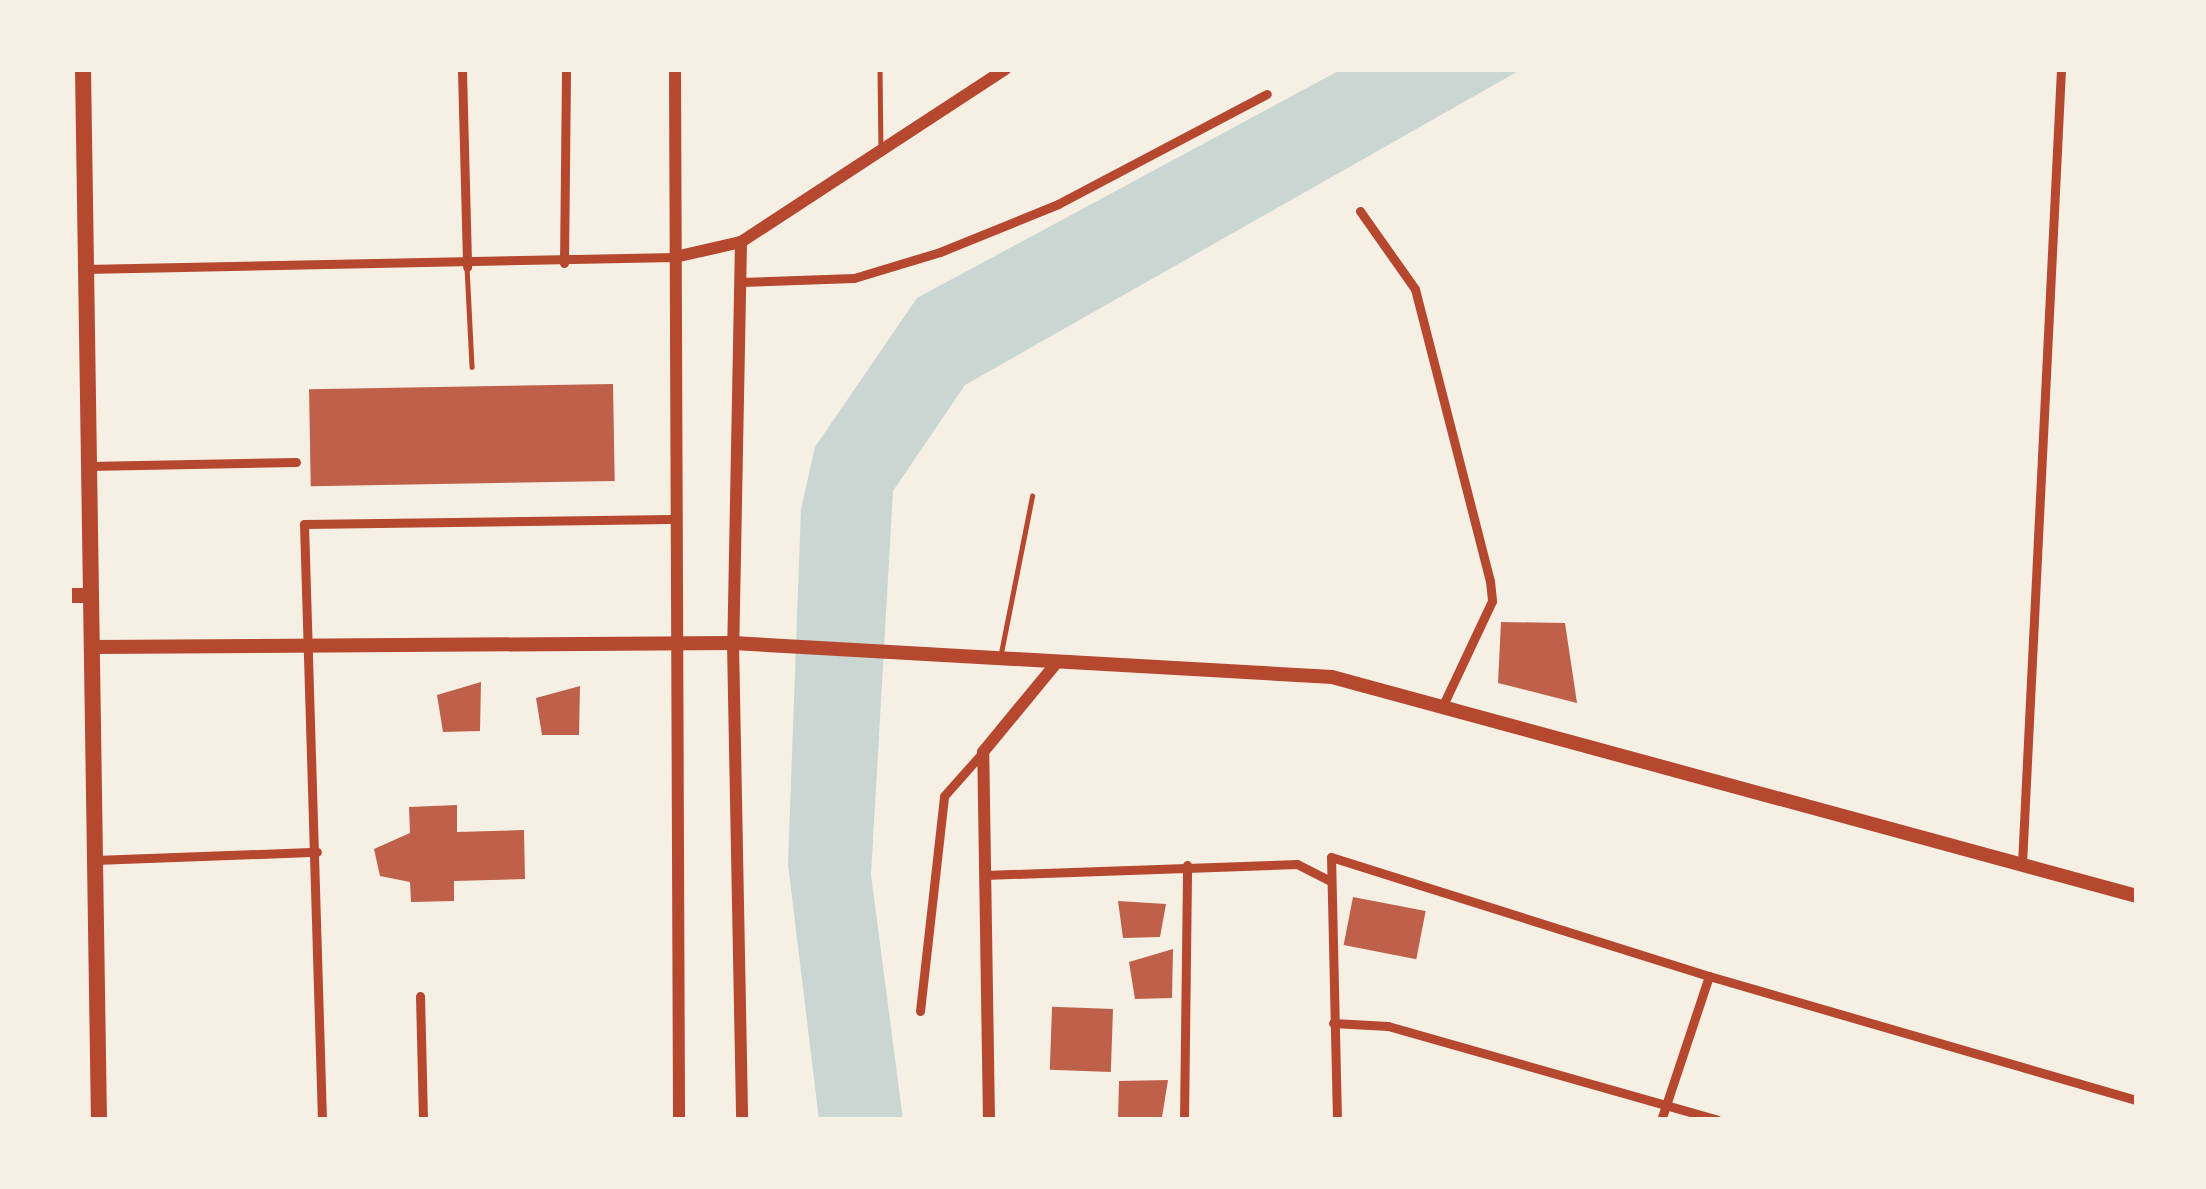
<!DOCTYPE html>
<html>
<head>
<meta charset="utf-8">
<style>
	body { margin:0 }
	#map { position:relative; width:2206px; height:1189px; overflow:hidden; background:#f6efe4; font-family:Lora,serif }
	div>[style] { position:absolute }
	.water>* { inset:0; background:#c9d6d2 }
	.building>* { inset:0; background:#bf614a; transform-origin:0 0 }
	.service>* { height:4.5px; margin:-2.25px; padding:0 2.25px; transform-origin:2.25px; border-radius:2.25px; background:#b5482f }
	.minor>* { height:9px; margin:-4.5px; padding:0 4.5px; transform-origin:4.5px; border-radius:4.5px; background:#b5482f }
	.tertiary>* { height:12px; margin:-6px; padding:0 6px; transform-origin:6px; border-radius:6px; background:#b5482f }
	.secondary>* { height:14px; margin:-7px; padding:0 7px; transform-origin:7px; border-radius:7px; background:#b5482f }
	.primary>* { height:15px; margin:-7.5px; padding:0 7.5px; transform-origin:7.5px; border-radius:7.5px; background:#b5482f }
	.trunk>* { height:16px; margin:-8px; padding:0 8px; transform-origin:8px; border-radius:8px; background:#b5482f }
	span { translate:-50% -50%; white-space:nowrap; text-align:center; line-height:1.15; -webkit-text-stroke:12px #f6efe4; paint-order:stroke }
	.frame { position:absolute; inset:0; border:72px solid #f6efe4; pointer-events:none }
</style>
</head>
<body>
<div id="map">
	<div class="water">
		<div style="clip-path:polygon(1342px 69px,1522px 69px,965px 385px,893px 491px,871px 875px,903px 1120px,819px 1120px,788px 864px,801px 509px,815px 447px,917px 298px)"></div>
	</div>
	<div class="building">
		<div style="left:613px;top:384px;width:97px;height:304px;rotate:89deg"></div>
		<div style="clip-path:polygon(1501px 622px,1565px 623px,1577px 703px,1498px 683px)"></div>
		<div style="clip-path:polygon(481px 682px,480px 731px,443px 732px,437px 695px)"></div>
		<div style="clip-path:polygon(580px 686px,579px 735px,542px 735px,536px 698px)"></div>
		<div style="clip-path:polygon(457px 805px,457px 832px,524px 830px,525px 879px,454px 881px,454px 901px,411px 902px,410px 882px,380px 876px,374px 849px,410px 833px,409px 807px)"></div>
		<div style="left:1353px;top:897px;width:74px;height:49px;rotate:11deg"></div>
		<div style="clip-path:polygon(1118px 901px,1166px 904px,1160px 937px,1123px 938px)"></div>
		<div style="clip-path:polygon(1173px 949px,1172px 998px,1135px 999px,1129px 962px)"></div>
		<div style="left:1113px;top:1009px;width:63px;height:61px;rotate:92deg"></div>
		<div style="clip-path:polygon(1168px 1080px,1162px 1117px,1118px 1120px,1119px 1081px)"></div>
	</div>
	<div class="service">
		<div style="left:880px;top:69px;width:78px;rotate:89.3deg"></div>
		<div style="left:467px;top:267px;width:100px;rotate:87.1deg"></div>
		<div style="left:1001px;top:653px;width:160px;rotate:-78.8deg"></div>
	</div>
	<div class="minor">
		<div style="left:462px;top:71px;width:196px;rotate:88.5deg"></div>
		<div style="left:1360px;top:211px;width:95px;rotate:54.8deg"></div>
		<div style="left:1415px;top:289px;width:301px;rotate:75.6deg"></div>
		<div style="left:1490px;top:581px;width:20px;rotate:84deg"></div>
		<div style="left:1492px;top:601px;width:113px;rotate:115.2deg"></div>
		<div style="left:564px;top:263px;width:194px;rotate:-89.4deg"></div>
		<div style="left:85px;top:269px;width:590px;rotate:-1.17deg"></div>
		<div style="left:740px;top:282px;width:114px;rotate:-2deg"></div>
		<div style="left:854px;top:278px;width:90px;rotate:-16.8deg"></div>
		<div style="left:940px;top:252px;width:127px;rotate:-22.1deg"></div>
		<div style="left:1058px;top:204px;width:236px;rotate:-27.8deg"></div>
		<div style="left:89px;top:466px;width:207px;rotate:-1.1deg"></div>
		<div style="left:95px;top:860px;width:222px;rotate:-2.1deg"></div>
		<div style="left:2022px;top:864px;width:796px;rotate:-87.19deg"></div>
		<div style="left:985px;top:875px;width:312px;rotate:-2deg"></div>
		<div style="left:1297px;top:864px;width:38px;rotate:27deg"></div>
		<div style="left:1709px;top:976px;width:446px;rotate:16.2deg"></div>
		<div style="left:420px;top:996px;width:124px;rotate:88.6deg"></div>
		<div style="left:920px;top:1011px;width:216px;rotate:-83.6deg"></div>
		<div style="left:944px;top:796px;width:59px;rotate:-48.4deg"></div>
		<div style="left:1333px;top:1023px;width:55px;rotate:3.1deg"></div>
		<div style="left:1388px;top:1026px;width:342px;rotate:15.9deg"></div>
		<div style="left:322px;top:1120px;width:596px;rotate:-91.73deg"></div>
		<div style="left:304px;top:524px;width:367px;rotate:-0.8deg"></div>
		<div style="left:1184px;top:1120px;width:255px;rotate:-89.3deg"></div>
		<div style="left:1337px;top:1120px;width:263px;rotate:-91.3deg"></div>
		<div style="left:1331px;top:857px;width:396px;rotate:17.5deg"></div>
		<div style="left:1709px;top:976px;width:152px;rotate:108.4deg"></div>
	</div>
	<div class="tertiary">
		<div style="left:675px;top:69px;width:1051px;rotate:89.78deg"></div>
		<div style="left:741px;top:242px;width:401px;rotate:91.1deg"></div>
		<div style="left:733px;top:643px;width:477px;rotate:88.9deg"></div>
		<div style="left:675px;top:257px;width:68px;rotate:-12.8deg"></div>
		<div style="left:741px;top:242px;width:316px;rotate:-33.2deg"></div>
		<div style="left:989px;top:1120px;width:368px;rotate:-90.9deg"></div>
		<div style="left:983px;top:752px;width:118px;rotate:-50.5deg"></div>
	</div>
	<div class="secondary">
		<div style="left:92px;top:647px;width:641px;rotate:-0.36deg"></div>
		<div style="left:733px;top:643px;width:600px;rotate:3.25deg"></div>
		<div style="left:1332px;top:677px;width:834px;rotate:15.22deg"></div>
	</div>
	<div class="primary">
		<div style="left:69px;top:595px;width:22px"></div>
	</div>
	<div class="trunk">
		<div style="left:83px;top:69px;width:1051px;rotate:89.13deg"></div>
	</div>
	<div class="frame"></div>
</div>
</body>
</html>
